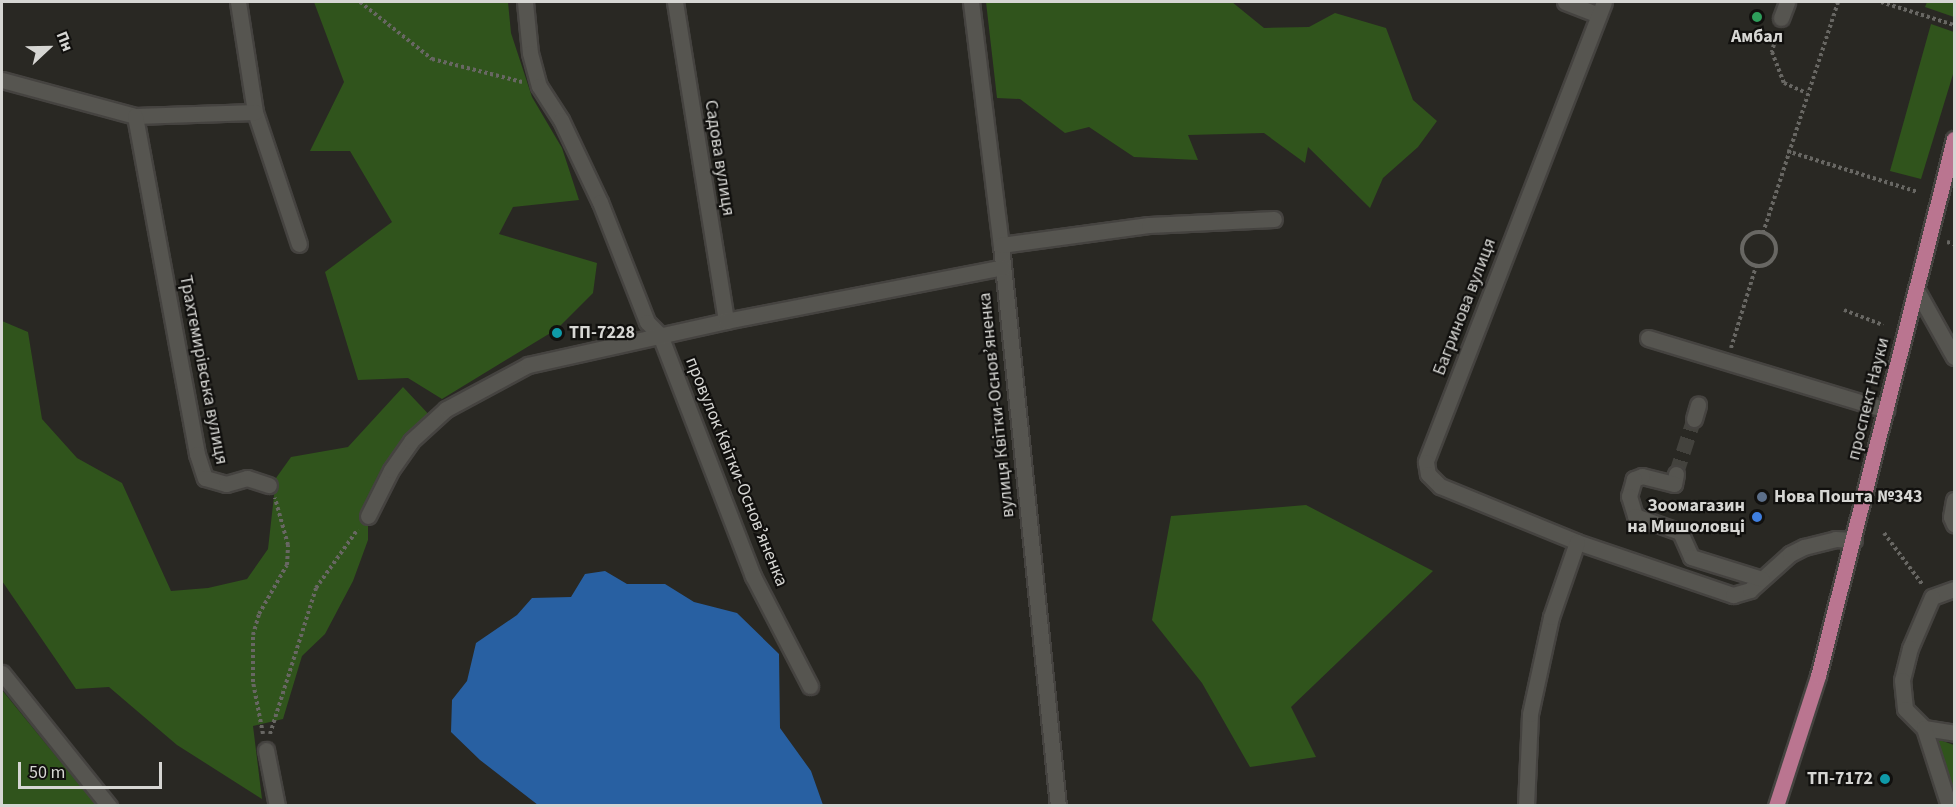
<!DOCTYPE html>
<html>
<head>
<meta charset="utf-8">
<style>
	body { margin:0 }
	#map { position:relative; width:1956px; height:807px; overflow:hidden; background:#292823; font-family:"Source Sans 3",sans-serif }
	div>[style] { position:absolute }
	.green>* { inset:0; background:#30541c }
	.water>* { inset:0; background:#2860a2 }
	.minor-tunnel>* { height:15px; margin-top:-7.5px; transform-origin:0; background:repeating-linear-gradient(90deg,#43423d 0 15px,transparent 0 23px) }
	.path>* { height:4px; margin-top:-2px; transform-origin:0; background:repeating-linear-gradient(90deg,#686763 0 3px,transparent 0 6px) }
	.path>.ring { margin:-2px; padding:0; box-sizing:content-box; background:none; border:4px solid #686763; border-radius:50% }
	.roads { filter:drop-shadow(2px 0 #454340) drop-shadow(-2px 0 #454340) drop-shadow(0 2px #454340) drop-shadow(0 -2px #454340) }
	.minor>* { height:15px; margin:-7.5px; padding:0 7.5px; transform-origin:7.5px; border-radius:7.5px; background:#565550 }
	.major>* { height:15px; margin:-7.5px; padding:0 7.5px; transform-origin:7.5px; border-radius:7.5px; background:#ba7590 }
	.dots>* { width:16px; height:16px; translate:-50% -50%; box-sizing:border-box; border:3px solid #11100e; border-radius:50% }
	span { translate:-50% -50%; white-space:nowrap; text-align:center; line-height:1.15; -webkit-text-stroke:4.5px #11100e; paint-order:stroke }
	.poi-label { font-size:18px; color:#d6d6d3; font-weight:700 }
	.left { translate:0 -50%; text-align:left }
	.right { translate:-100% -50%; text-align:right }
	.street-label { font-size:18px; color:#d6d6d3 }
	.frame { position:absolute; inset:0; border:3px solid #d6d6d3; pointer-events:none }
	.north { position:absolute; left:18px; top:18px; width:60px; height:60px; -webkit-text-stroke:4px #11100e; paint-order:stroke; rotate:68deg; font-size:16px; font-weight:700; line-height:24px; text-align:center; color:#d6d6d3 }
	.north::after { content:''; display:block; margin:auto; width:21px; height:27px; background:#d6d6d3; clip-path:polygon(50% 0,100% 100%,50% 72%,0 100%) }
	.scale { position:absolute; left:18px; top:762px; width:144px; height:27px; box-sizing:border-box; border:3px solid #d6d6d3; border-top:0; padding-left:8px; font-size:18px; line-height:21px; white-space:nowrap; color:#d6d6d3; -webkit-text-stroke:4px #11100e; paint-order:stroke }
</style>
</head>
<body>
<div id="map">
	<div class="green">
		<div style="clip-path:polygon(314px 2px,508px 2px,511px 33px,532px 97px,562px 148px,579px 200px,513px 207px,499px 234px,597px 263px,593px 293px,557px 329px,442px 399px,408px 378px,358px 380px,325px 272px,392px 222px,350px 151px,310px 151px,344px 82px)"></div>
		<div style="clip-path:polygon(986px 2px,1232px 2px,1264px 28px,1309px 27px,1335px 13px,1386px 28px,1413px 100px,1437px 121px,1418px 147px,1383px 178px,1370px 208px,1308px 147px,1305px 163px,1264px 133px,1188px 135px,1198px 160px,1134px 157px,1089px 127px,1065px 133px,1020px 99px,997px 98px)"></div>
		<div style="clip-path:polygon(1927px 2px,1954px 2px,1954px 17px,1925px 7px)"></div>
		<div style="clip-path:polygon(1931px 24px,1954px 32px,1954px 71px,1921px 179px,1890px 171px)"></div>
		<div style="clip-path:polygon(2px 321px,28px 332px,42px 419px,77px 458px,122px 483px,171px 591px,208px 588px,247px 579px,268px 549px,276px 478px,291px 457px,348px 447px,403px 387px,434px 420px,368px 516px,368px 540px,353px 581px,325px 634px,302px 656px,283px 719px,253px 726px,262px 799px,177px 745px,109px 687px,76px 689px,2px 581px)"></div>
		<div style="clip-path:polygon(1306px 505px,1433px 571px,1291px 707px,1316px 757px,1250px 767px,1202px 683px,1152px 620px,1171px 516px)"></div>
		<div style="clip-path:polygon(2px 690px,96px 805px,2px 805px)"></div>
		<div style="clip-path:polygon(1934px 738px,1954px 745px,1954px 805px)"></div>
	</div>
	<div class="water">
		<div style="clip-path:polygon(605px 571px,627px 584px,665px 584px,694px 602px,737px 613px,779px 654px,780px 728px,811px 771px,823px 805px,538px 805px,480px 760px,451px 732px,452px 700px,467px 681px,476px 643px,517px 615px,532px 598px,571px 597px,585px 574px)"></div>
	</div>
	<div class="minor-tunnel">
		<div style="left:1676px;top:474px;width:58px;rotate:-71.9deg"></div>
	</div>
	<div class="path">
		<div style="left:360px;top:2px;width:92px;rotate:38.4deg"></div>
		<div style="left:432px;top:59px;width:93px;rotate:14.3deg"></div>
		<div style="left:1881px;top:2px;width:77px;rotate:17.5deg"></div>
		<div style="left:1777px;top:33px;width:20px;rotate:105deg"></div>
		<div style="left:1772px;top:52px;width:33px;rotate:69deg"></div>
		<div style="left:1784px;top:83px;width:24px;rotate:24deg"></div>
		<div style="left:1787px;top:151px;width:137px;rotate:17.4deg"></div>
		<div class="ring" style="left:1742px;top:232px;width:30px;height:30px"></div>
		<div style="left:1763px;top:233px;width:243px;rotate:-72deg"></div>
		<div style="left:1947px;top:242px;width:7px;rotate:16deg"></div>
		<div style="left:1844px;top:310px;width:42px;rotate:21deg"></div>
		<div style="left:1731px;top:348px;width:86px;rotate:-73deg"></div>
		<div style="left:1884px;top:533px;width:64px;rotate:53.3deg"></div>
		<div style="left:263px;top:734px;width:53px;rotate:-100.9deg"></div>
		<div style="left:253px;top:682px;width:47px;rotate:-90deg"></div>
		<div style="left:253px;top:635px;width:22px;rotate:-74deg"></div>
		<div style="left:259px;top:614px;width:56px;rotate:-60.3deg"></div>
		<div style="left:287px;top:565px;width:20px;rotate:-87deg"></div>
		<div style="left:288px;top:545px;width:49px;rotate:-105.5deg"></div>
		<div style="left:270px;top:734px;width:153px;rotate:-72.5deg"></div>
		<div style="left:316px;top:588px;width:72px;rotate:-54.6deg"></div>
	</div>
	<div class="roads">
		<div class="minor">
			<div style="left:238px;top:2px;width:111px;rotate:81.2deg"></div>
			<div style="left:255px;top:112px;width:139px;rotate:71.6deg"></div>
			<div style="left:525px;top:2px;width:51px;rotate:84.4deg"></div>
			<div style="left:530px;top:53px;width:34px;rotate:75deg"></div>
			<div style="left:539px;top:86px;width:40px;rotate:57.1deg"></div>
			<div style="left:561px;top:120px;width:91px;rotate:64.6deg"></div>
			<div style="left:600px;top:202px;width:129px;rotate:68.6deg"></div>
			<div style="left:647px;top:322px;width:18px;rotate:45deg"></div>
			<div style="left:660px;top:335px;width:258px;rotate:68.9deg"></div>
			<div style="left:753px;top:576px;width:124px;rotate:62.6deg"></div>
			<div style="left:675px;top:2px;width:323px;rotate:80.9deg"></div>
			<div style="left:971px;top:2px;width:245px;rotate:83deg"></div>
			<div style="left:1001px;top:245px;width:564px;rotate:84.2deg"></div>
			<div style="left:1565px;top:2px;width:36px;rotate:21deg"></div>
			<div style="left:1604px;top:2px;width:493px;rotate:111.2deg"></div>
			<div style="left:1426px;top:462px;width:12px;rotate:81deg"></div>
			<div style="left:1428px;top:474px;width:17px;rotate:45deg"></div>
			<div style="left:1440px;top:486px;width:148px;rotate:22.2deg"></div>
			<div style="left:1577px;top:542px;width:165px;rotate:18.8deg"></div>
			<div style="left:1733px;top:595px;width:18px;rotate:-16deg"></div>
			<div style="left:1750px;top:590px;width:54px;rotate:-42deg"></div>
			<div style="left:1790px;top:554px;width:16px;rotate:-27deg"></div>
			<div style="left:1804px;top:547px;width:32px;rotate:-14deg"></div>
			<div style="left:1835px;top:539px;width:19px;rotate:3deg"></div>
			<div style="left:1781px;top:18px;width:17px;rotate:-69deg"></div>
			<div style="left:2px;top:80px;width:138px;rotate:15.1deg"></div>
			<div style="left:135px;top:116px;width:120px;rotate:-1.9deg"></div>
			<div style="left:135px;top:116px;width:344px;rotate:79.6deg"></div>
			<div style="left:197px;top:454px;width:25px;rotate:72deg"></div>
			<div style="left:205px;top:478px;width:22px;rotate:16deg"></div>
			<div style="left:226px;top:484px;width:22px;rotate:-16deg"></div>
			<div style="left:247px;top:478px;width:23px;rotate:18deg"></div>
			<div style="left:1001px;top:245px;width:149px;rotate:-7.7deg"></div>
			<div style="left:1149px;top:225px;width:125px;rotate:-2.7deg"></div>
			<div style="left:1916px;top:289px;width:78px;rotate:60.8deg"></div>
			<div style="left:1648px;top:338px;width:249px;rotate:16.8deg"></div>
			<div style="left:1694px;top:419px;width:15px;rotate:-74deg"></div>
			<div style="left:1676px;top:474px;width:10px;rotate:101deg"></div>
			<div style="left:1674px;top:484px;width:33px;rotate:-166deg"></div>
			<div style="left:1642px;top:476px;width:9px;rotate:159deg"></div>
			<div style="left:1634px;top:479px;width:18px;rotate:106deg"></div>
			<div style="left:1629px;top:496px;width:21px;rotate:73deg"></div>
			<div style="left:1635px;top:516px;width:48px;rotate:19.6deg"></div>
			<div style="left:1680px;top:532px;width:27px;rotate:66deg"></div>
			<div style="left:1691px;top:557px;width:74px;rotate:17.2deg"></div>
			<div style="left:1954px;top:500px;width:17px;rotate:100deg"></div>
			<div style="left:1951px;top:517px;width:8px;rotate:67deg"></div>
			<div style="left:368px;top:516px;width:51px;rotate:-63.4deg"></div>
			<div style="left:391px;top:470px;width:35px;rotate:-55deg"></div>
			<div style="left:411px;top:441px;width:47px;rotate:-42.4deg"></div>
			<div style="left:446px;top:409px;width:93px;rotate:-28.2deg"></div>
			<div style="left:528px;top:365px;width:203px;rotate:-12.5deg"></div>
			<div style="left:726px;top:321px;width:282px;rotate:-11deg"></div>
			<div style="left:1954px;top:589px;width:23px;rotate:160deg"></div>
			<div style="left:1932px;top:597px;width:56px;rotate:113.3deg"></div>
			<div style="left:1910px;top:648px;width:33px;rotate:104deg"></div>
			<div style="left:1902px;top:680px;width:29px;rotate:84deg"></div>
			<div style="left:1905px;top:709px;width:27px;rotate:45deg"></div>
			<div style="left:1924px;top:728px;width:30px;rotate:9deg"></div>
			<div style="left:2px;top:673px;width:171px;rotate:51.2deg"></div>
			<div style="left:1924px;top:728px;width:82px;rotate:72.2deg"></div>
			<div style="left:266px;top:750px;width:57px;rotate:78.9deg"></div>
			<div style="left:1526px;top:806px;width:92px;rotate:-87.5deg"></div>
			<div style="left:1530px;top:714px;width:99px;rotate:-77.8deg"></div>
			<div style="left:1551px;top:617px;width:79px;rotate:-70.9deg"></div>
		</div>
		<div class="major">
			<div style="left:1776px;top:806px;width:137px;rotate:-72.1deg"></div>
			<div style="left:1818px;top:676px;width:554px;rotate:-75.79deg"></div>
		</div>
	</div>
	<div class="dots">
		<div style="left:1757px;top:17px;background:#2e9e5b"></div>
		<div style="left:557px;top:333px;background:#0f9aa8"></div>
		<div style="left:1762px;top:497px;background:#5c6f8a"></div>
		<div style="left:1757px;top:517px;background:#3f7fe0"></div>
		<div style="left:1885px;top:779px;background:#0f9aa8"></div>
	</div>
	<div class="poi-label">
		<span style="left:1757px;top:37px">Амбал</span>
		<span class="left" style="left:569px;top:333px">ТП-7228</span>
		<span class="left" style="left:1774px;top:497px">Нова Пошта №343</span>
		<span class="right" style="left:1745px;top:517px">Зоомагазин<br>на Мишоловці</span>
		<span class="right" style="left:1873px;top:779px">ТП-7172</span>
	</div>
	<div class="street-label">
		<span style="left:719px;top:158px;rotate:81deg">Садова вулиця</span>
		<span style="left:1465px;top:307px;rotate:-69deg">Багринова вулиця</span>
		<span style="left:203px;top:370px;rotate:79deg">Трахтемирівська вулиця</span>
		<span style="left:1869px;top:399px;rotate:-76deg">проспект Науки</span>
		<span style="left:997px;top:405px;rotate:-96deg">вулиця Квітки-Основ’яненка</span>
		<span style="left:736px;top:472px;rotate:68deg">провулок Квітки-Основʼяненка</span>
	</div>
	<div class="frame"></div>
	<div class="north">Пн</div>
	<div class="scale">50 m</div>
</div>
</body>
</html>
